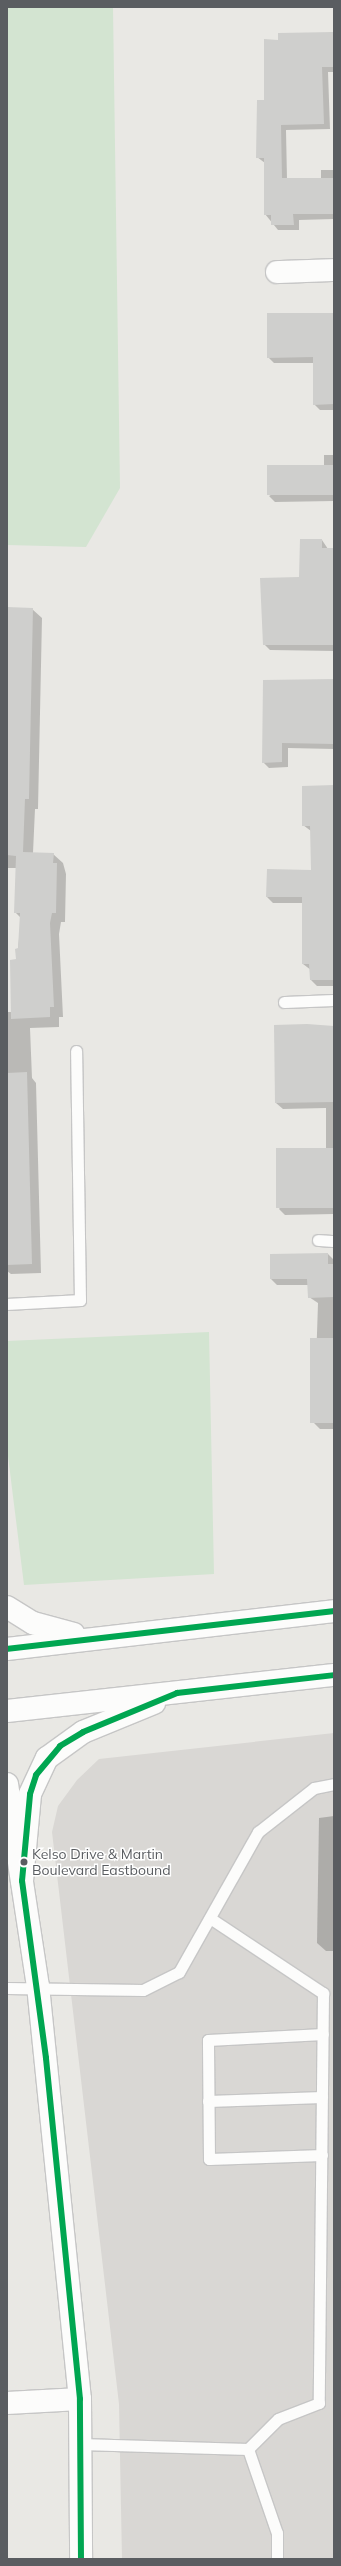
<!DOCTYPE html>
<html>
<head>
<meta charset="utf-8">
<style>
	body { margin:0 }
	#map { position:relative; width:341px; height:2566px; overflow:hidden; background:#e9e8e4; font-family:Mulish,sans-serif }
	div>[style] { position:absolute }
	.industrial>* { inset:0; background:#d9d7d4 }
	.green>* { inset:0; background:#d3e4d1 }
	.shadow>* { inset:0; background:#0003 }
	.building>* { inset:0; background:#cfcfcd; transform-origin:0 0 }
	.roads { filter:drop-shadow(1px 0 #c6c6c6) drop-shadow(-1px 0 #c6c6c6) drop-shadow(0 1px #c6c6c6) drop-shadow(0 -1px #c6c6c6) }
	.service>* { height:11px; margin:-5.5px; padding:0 5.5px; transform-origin:5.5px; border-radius:5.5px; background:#fcfcfb }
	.minor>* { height:22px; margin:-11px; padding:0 11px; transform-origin:11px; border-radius:11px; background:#fcfcfb }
	.tertiary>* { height:22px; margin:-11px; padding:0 11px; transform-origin:11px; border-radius:11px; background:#fcfcfb }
	.secondary>* { height:22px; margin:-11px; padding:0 11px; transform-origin:11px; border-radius:11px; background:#fcfcfb }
	.bus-1>* { height:6px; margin:-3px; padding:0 3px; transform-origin:3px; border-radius:3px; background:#00a651 }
	.dots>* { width:11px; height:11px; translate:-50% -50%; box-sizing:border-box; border:2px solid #fff; border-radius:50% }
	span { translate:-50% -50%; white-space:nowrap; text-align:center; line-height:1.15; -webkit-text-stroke:3px #fff; paint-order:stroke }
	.bus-label { font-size:14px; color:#5a5d61 }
	.left { translate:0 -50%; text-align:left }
	.frame { position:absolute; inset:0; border:8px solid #5a5d61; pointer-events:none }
</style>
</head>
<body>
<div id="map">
	<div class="industrial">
		<div style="clip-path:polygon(334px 1733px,334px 2559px,122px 2559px,119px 2404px,52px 1832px,58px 1806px,77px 1780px,99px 1759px)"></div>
	</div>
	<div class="green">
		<div style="clip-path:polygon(7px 7px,113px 7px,120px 488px,86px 547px,7px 545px)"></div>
		<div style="clip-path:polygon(209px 1332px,214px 1574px,24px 1585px,7px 1448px,7px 1341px)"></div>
	</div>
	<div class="shadow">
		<div style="clip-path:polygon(334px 32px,334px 72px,328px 72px,330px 129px,286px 130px,287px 179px,321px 179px,321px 170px,334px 170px,334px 219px,299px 220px,299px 230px,278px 230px,265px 214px,265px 163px,257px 157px,265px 101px,279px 41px)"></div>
		<div style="clip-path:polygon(334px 314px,334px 410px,320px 410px,314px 404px,314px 363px,274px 363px,268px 357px)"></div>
		<div style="clip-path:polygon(324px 455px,334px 455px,334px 501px,275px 502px,269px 496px,324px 466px)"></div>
		<div style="clip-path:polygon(322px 540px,328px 549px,334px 549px,334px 651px,270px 650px,264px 644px)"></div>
		<div style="clip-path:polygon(7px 608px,32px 609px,42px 618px,38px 809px,35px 809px,33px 853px,53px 854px,63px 863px,66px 874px,65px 922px,61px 922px,59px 934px,63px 1017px,59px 1017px,59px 1027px,30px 1028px,32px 1078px,36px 1083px,41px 1273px,11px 1274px,7px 1271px,7px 1012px,12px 1012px,21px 918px,15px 912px,17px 868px,7px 868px)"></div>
		<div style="clip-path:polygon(334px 680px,334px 749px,288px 748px,288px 767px,269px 768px,263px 762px)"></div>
		<div style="clip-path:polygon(334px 786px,334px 986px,317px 986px,311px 980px,311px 970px,303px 964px,303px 903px,273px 903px,267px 897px,312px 871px,311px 831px,303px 825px)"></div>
		<div style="clip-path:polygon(275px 1026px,334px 1026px,334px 1214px,285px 1215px,279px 1209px,326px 1149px,326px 1108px,283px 1109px,276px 1103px)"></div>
		<div style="clip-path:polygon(328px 1254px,334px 1260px,334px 1429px,320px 1429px,314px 1423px,318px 1303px,309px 1297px,308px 1285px,277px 1285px,271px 1279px)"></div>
		<div style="clip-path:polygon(334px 1816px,334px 1951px,326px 1951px,317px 1943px,319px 1818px)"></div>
	</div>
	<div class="building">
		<div style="clip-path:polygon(334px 32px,334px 67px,322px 67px,324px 124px,281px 125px,282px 178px,334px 178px,334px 214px,293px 214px,294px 225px,271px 225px,271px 215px,264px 215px,264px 158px,256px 158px,257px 100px,264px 100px,264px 39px,278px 40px,278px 33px)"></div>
		<div style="clip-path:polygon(267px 313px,334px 313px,334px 404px,313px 405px,313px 357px,267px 358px)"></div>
		<div style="left:334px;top:465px;width:30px;height:67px;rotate:90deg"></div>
		<div style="clip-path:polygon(300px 539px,322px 539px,322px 548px,334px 548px,334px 645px,263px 645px,260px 578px,299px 577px)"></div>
		<div style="clip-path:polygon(7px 607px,33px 608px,29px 799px,25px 799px,23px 852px,54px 853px,53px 863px,57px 863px,56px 913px,52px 913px,50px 923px,54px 1007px,50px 1007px,50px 1017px,11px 1019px,10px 960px,16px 959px,15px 949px,18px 948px,20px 913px,14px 913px,16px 856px,7px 855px)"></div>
		<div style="clip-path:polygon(334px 679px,334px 744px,282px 743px,282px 762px,262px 763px,263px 680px)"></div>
		<div style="clip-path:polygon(334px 785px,334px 980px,310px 980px,309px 964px,302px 964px,302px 897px,266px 897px,267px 869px,311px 870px,310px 826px,302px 826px,302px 786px)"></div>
		<div style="clip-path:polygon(307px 1024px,334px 1026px,334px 1102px,275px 1103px,274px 1025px)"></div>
		<div style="clip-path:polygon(27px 1072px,32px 1264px,7px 1265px,7px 1073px)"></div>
		<div style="left:334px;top:1148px;width:60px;height:58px;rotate:90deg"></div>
		<div style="clip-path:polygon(328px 1253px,328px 1264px,334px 1264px,334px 1297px,308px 1298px,307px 1279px,270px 1279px,270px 1254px)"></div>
		<div style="left:310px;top:1338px;width:24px;height:85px"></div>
	</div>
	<div class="roads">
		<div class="service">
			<div style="left:284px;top:1002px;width:50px;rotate:-2.3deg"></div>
			<div style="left:318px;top:1240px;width:16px;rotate:4deg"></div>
			<div style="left:7px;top:1304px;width:73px;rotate:-3.1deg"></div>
			<div style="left:80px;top:1300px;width:249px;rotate:-90.9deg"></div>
			<div style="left:210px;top:1918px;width:136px;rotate:33.6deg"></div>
			<div style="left:323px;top:1993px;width:410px;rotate:90.6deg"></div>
			<div style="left:319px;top:2403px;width:44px;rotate:158.7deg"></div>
			<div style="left:278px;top:2419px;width:42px;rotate:135deg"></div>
			<div style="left:7px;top:1988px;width:136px;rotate:0.8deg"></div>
			<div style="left:143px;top:1990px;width:40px;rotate:-26.6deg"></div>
			<div style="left:179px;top:1972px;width:161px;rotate:-60.6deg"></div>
			<div style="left:258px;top:1832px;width:71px;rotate:-38.2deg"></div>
			<div style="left:314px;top:1788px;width:20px;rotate:-11deg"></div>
			<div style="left:208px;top:2101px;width:114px;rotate:-2deg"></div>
			<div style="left:322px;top:2155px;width:113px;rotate:178deg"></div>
			<div style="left:209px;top:2159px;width:119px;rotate:-90.5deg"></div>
			<div style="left:208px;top:2040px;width:115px;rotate:-3deg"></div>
			<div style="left:80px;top:2444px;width:168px;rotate:1.7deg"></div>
			<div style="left:248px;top:2449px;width:89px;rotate:71deg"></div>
			<div style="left:277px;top:2533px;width:26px;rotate:90deg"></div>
		</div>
		<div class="minor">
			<div style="left:277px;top:272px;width:57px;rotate:-2deg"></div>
			<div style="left:7px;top:2403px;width:73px;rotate:-3.1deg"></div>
		</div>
		<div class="tertiary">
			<div style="left:7px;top:1784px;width:204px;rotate:81.3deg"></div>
			<div style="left:38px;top:1986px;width:415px;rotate:84.2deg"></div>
			<div style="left:80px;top:2399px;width:160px;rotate:89.6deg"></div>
		</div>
		<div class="secondary">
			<div style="left:7px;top:1607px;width:31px;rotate:32deg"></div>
			<div style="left:33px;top:1623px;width:42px;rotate:15deg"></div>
			<div style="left:7px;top:1649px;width:329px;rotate:-6.6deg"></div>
			<div style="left:7px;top:1711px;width:329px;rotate:-6.3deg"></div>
			<div style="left:22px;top:1881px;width:87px;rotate:-84.7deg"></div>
			<div style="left:30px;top:1794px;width:40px;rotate:-65deg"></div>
			<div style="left:47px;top:1758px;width:44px;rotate:-35.8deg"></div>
			<div style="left:83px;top:1732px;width:77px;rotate:-22.2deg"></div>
		</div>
	</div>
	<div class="bus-1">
		<div style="left:7px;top:1649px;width:329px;rotate:-6.6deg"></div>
		<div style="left:81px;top:2559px;width:160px;rotate:-90.4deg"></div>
		<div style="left:80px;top:2399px;width:343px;rotate:-95.7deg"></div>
		<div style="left:46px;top:2058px;width:179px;rotate:-97.7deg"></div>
		<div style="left:22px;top:1881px;width:87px;rotate:-84.7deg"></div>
		<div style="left:30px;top:1794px;width:20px;rotate:-72deg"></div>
		<div style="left:36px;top:1775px;width:38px;rotate:-50deg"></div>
		<div style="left:60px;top:1746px;width:27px;rotate:-31deg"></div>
		<div style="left:83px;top:1732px;width:102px;rotate:-22.5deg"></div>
		<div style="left:177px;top:1693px;width:158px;rotate:-6.5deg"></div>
	</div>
	<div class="dots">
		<div style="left:24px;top:1862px;background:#5a5d61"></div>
	</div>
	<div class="bus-label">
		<span class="left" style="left:32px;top:1862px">Kelso Drive &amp; Martin<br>Boulevard Eastbound</span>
	</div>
	<div class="frame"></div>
</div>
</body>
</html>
